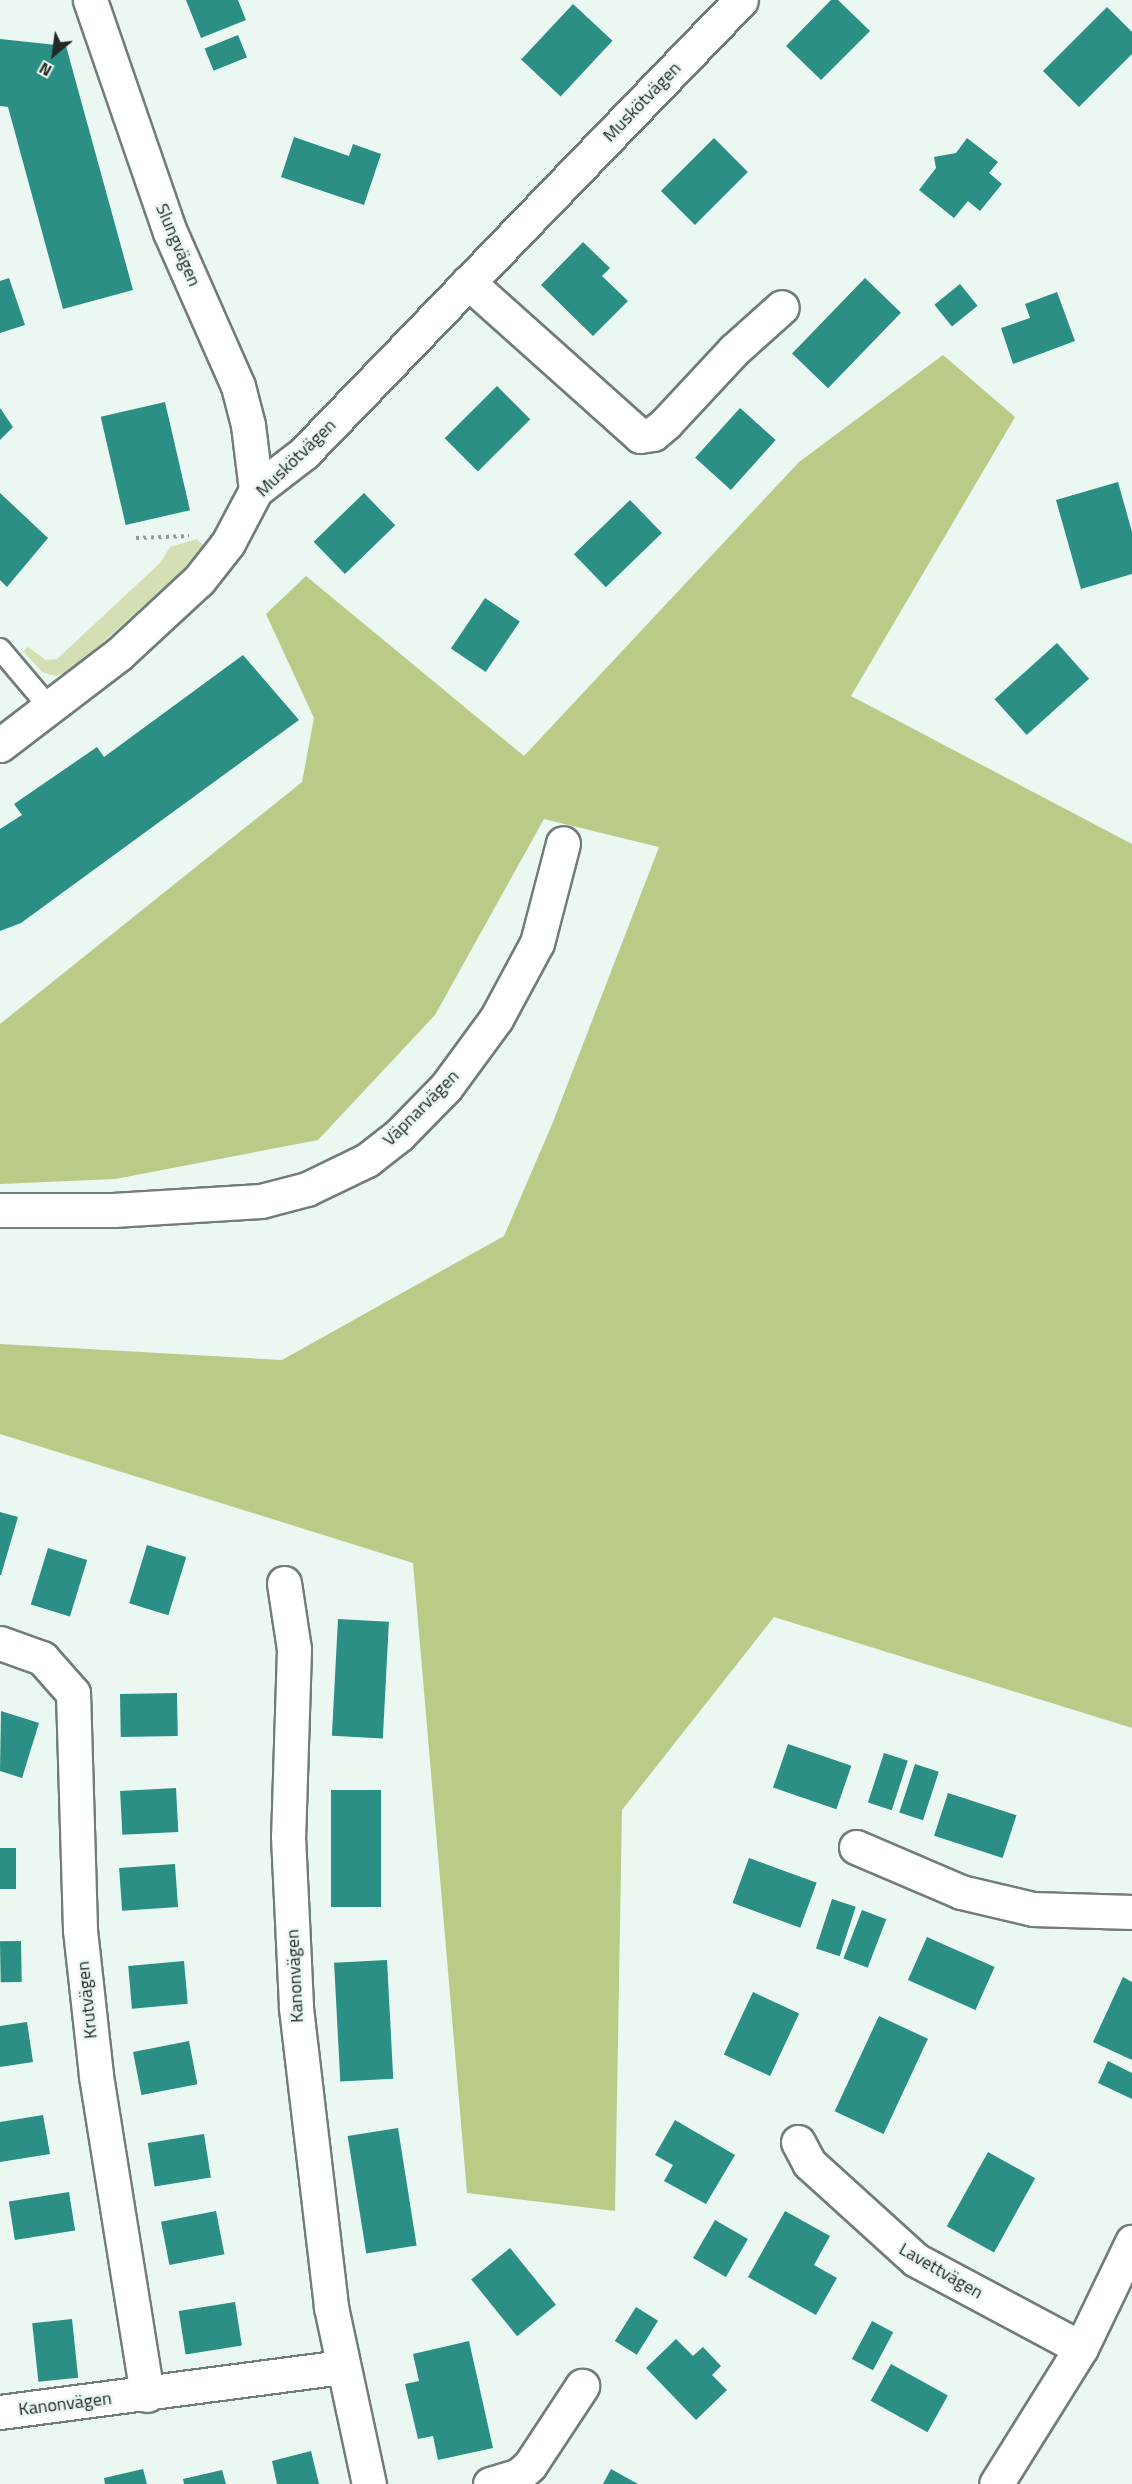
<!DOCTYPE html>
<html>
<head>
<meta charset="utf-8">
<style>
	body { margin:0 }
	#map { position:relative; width:1132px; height:2484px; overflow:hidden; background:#eaf8f1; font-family:"Titillium Web",sans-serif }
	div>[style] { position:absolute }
	.green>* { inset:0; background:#d4e0b3 }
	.forest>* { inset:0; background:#b9cb87 }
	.building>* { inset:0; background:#2b8f86; transform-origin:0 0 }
	.path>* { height:4px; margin-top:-2px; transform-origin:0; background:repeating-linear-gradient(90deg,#939d98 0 3px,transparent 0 7.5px) }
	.roads { filter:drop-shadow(2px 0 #717d77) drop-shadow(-2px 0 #717d77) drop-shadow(0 2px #717d77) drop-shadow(0 -2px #717d77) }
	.lane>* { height:20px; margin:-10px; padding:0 10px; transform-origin:10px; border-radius:10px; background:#fff }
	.street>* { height:33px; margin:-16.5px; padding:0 16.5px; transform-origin:16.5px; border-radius:16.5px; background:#fff }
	span { translate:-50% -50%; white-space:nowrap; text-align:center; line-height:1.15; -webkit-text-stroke:5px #eaf8f1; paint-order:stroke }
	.street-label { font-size:18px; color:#232825 }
	.north { position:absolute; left:24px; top:24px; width:60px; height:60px; -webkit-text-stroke:4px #eaf8f1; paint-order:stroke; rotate:209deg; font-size:16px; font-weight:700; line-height:24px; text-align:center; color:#232825 }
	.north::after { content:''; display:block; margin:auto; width:21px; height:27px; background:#232825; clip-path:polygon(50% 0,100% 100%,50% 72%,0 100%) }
</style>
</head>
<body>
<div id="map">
	<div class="green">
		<div style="clip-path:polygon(197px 539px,203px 545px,182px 571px,71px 671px,55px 676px,42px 672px,23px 651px,28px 647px,46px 660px,57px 659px,160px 563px,170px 547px)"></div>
	</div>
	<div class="forest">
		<div style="clip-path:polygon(943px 355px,1015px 417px,851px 696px,1132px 844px,1132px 1728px,774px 1617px,622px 1810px,615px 2211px,467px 2193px,413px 1563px,0 1434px,0 1344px,282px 1360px,504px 1236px,553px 1122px,659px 847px,544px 819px,435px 1015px,318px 1140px,115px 1179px,0 1184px,0 1024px,302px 782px,314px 718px,266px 614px,306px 576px,524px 756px,799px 462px)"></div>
	</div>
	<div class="building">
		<div style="clip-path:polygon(186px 0,238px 0,246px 20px,201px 38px)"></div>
		<div style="clip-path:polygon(831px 0,838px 0,870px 31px,821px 80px,786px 46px)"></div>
		<div style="left:573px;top:4px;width:54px;height:76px;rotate:43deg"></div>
		<div style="clip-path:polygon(1107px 7px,1132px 32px,1132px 54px,1079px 107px,1043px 71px)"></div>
		<div style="left:238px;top:35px;width:24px;height:36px;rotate:68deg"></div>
		<div style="clip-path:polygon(0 39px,66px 46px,133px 290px,63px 309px,8px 107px,0 106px)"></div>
		<div style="clip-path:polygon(294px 137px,349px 156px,353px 144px,381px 154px,364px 205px,281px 177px)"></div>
		<div style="left:714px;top:138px;width:48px;height:75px;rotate:45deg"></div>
		<div style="clip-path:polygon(967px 138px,998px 162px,989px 173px,1002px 184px,980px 211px,968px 201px,954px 218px,919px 190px,936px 168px,934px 157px,956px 153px)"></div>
		<div style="clip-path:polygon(583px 242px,610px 268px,602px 276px,628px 301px,593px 336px,541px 285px)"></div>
		<div style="clip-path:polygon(9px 278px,25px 325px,0 333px,0 281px)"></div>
		<div style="left:865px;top:278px;width:50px;height:105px;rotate:44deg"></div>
		<div style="left:960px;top:284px;width:28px;height:33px;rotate:51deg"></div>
		<div style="clip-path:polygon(1057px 292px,1075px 341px,1013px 364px,1001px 328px,1030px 318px,1025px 304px)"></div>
		<div style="left:497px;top:386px;width:47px;height:74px;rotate:45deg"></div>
		<div style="left:165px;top:402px;width:111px;height:66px;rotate:77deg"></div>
		<div style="clip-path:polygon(0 408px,13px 427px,0 440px)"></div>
		<div style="left:740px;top:408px;width:48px;height:67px;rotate:42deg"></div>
		<div style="clip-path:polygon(1118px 482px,1132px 532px,1132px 574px,1081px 589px,1056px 500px)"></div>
		<div style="clip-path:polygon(0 493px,48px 538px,7px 587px,0 580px)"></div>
		<div style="left:364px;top:493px;width:45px;height:70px;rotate:46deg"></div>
		<div style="left:630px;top:500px;width:46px;height:78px;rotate:46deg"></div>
		<div style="left:485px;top:598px;width:42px;height:61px;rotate:34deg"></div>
		<div style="left:1057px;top:643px;width:48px;height:84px;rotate:48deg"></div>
		<div style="clip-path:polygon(243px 655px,299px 720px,21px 923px,0 931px,0 829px,22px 815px,14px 804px,97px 747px,104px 757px)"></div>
		<div style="clip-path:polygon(0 1512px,18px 1517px,1px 1575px,0 1575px)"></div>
		<div style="left:147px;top:1545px;width:41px;height:61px;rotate:17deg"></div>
		<div style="left:48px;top:1548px;width:41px;height:59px;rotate:17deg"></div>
		<div style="left:338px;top:1619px;width:51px;height:117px;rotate:3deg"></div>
		<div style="left:177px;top:1693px;width:43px;height:57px;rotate:89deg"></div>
		<div style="clip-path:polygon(1px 1711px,39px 1723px,22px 1778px,0 1771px)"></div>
		<div style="left:788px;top:1744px;width:67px;height:46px;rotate:19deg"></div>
		<div style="left:884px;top:1753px;width:25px;height:52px;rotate:18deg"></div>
		<div style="left:915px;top:1764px;width:25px;height:51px;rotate:18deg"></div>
		<div style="left:176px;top:1788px;width:44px;height:56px;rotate:87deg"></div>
		<div style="left:331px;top:1790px;width:50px;height:117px"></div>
		<div style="left:948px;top:1793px;width:72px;height:45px;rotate:18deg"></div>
		<div style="left:0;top:1848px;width:16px;height:41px"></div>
		<div style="left:749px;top:1858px;width:72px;height:48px;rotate:20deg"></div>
		<div style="left:175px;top:1864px;width:43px;height:56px;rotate:86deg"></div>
		<div style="left:832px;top:1899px;width:25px;height:52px;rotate:18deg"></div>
		<div style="left:862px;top:1910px;width:26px;height:52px;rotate:21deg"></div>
		<div style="left:927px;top:1937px;width:74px;height:47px;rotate:24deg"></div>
		<div style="left:21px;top:1941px;width:41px;height:21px;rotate:89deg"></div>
		<div style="left:387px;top:1960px;width:119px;height:53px;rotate:87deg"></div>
		<div style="left:184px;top:1961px;width:43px;height:56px;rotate:85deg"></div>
		<div style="clip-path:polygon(1123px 1977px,1132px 1982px,1132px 2060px,1093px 2042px)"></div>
		<div style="left:753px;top:1992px;width:51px;height:69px;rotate:25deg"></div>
		<div style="left:879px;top:2016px;width:54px;height:105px;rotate:25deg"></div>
		<div style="clip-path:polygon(27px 2022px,33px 2062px,0 2067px,0 2026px)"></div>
		<div style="left:189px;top:2041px;width:44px;height:57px;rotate:79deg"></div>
		<div style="clip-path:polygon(1108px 2061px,1132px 2073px,1132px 2099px,1098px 2083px)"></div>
		<div style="clip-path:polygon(43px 2115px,50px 2154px,0 2162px,0 2122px)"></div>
		<div style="clip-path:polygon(675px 2120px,735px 2155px,706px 2204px,664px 2181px,673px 2165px,655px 2155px)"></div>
		<div style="left:398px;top:2128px;width:119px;height:51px;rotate:81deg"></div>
		<div style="left:204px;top:2134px;width:44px;height:57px;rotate:81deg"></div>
		<div style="left:988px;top:2152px;width:54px;height:85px;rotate:29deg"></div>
		<div style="left:69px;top:2192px;width:39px;height:61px;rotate:81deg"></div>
		<div style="left:216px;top:2211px;width:44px;height:56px;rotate:79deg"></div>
		<div style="clip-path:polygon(785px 2211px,830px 2236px,814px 2265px,837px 2278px,816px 2315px,748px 2277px)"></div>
		<div style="left:715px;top:2220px;width:38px;height:44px;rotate:30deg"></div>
		<div style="left:510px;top:2248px;width:73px;height:50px;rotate:51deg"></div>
		<div style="left:235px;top:2302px;width:44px;height:57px;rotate:81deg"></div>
		<div style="left:636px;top:2307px;width:26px;height:40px;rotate:32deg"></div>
		<div style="left:72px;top:2319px;width:59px;height:40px;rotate:84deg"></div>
		<div style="left:872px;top:2321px;width:24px;height:43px;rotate:28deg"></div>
		<div style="clip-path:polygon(676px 2339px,693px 2356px,703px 2347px,721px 2366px,712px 2375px,727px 2390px,696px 2420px,646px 2368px)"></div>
		<div style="clip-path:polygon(469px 2341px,493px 2448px,438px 2460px,433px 2436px,418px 2439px,405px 2384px,419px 2381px,413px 2354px)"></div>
		<div style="left:891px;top:2364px;width:65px;height:42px;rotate:29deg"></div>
		<div style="clip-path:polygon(311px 2451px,319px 2484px,277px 2484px,272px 2461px)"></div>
		<div style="clip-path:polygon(143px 2469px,147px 2484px,105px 2484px,104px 2478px)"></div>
		<div style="clip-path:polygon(611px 2469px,638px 2484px,603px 2484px)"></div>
		<div style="clip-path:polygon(222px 2470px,226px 2484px,184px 2484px,183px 2479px)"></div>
	</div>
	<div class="path">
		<div style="left:136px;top:538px;width:53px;rotate:-2.2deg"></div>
	</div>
	<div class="roads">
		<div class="lane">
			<div style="left:0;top:649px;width:76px;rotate:49.8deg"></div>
		</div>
		<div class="street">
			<div style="left:90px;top:0;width:245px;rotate:71deg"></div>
			<div style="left:170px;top:232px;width:168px;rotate:66.2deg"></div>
			<div style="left:238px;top:386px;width:40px;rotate:75.6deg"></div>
			<div style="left:248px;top:425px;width:65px;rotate:83deg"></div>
			<div style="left:468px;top:282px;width:231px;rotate:41.8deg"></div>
			<div style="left:640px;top:436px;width:13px;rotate:-9deg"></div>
			<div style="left:653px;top:434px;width:17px;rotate:-40deg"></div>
			<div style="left:666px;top:423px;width:100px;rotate:-47deg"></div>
			<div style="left:734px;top:350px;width:64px;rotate:-41.9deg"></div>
			<div style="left:0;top:745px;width:150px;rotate:-37.4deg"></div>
			<div style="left:119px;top:654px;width:109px;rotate:-42.8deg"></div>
			<div style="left:199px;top:580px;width:47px;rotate:-51.9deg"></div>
			<div style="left:228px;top:543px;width:60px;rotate:-62.2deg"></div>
			<div style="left:256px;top:490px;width:61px;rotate:-37.6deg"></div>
			<div style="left:304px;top:453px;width:629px;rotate:-46.03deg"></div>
			<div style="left:0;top:1210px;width:113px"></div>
			<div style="left:113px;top:1210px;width:148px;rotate:-3.5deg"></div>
			<div style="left:261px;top:1201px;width:48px;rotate:-14.6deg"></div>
			<div style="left:307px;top:1189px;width:67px;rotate:-25.8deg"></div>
			<div style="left:367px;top:1160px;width:41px;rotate:-38deg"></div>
			<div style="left:399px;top:1135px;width:67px;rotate:-45.6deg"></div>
			<div style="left:446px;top:1087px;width:84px;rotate:-53.7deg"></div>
			<div style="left:496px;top:1019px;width:86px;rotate:-61.7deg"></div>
			<div style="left:537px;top:943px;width:103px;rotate:-75.4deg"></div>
			<div style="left:284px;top:1583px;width:67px;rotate:81.4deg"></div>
			<div style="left:294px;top:1649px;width:187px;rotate:91.8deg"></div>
			<div style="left:288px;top:1836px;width:172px;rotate:87.3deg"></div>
			<div style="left:296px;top:2008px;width:301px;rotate:83.3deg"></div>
			<div style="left:331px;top:2307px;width:181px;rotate:77.9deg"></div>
			<div style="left:0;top:1643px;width:45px;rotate:19.7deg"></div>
			<div style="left:42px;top:1658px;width:47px;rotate:48.5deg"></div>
			<div style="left:73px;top:1693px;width:237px;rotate:88.3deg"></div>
			<div style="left:80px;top:1930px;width:147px;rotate:83.7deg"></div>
			<div style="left:96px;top:2076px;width:323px;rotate:80.9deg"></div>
			<div style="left:856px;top:1847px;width:114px;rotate:23.2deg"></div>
			<div style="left:961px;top:1892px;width:74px;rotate:13.3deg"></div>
			<div style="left:1033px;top:1909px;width:99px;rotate:1.7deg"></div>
			<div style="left:798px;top:2142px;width:24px;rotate:62deg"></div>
			<div style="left:809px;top:2163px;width:144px;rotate:42.2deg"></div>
			<div style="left:916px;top:2260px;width:187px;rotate:28.1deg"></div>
			<div style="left:1081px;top:2348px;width:160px;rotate:122deg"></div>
			<div style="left:1081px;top:2348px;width:118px;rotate:-64.3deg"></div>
			<div style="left:0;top:2412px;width:346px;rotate:-7.5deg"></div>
			<div style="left:490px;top:2484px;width:30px;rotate:-17deg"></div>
			<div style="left:519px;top:2475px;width:15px;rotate:-42deg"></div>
			<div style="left:530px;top:2465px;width:95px;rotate:-56.6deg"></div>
		</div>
	</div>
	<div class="street-label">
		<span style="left:642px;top:102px;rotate:-46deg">Muskötvägen</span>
		<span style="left:178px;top:245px;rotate:67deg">Slungvägen</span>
		<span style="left:296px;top:458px;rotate:-44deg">Muskötvägen</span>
		<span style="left:421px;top:1108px;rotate:-45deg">Väpnarvägen</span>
		<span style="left:295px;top:1976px;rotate:-93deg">Kanonvägen</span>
		<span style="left:87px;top:2000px;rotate:-96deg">Krutvägen</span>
		<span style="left:941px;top:2271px;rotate:30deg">Lavettvägen</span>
		<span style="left:65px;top:2404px;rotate:-7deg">Kanonvägen</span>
	</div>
	<div class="north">N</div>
</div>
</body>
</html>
